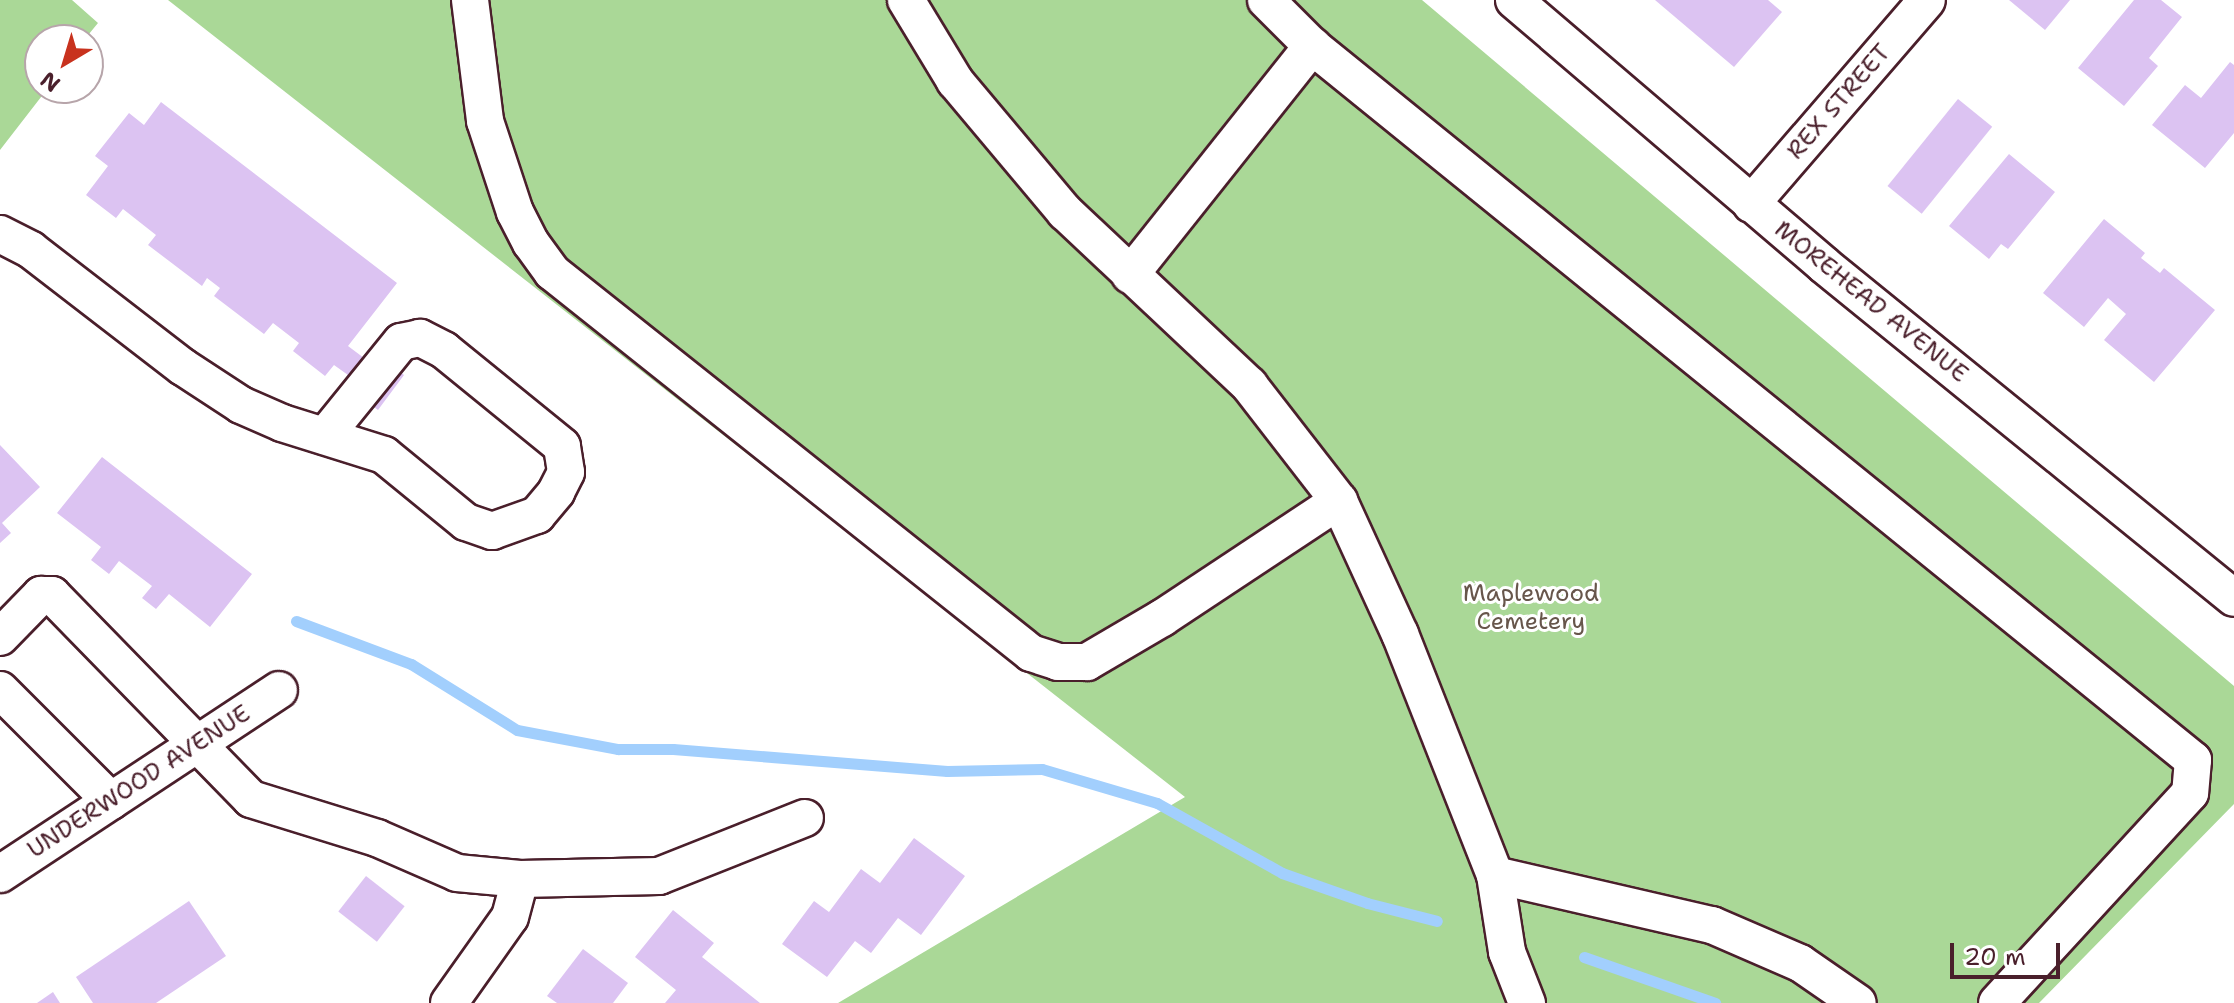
<!DOCTYPE html>
<html>
<head>
<meta charset="utf-8">
<style>
	body { margin:0 }
	#map { position:relative; width:2234px; height:1003px; overflow:hidden; background:#fff; font-family:"Shantell Sans",sans-serif }
	div>[style] { position:absolute }
	.green>* { inset:0; background:#aad897 }
	.stream>* { height:11px; margin:-5.5px; padding:0 5.5px; transform-origin:5.5px; border-radius:5.5px; background:#a2cffd }
	.building>* { inset:0; background:#dcc3f2; transform-origin:0 0 }
	.roads { filter:drop-shadow(2px 0 #4a1f2b) drop-shadow(-2px 0 #4a1f2b) drop-shadow(0 2px #4a1f2b) drop-shadow(0 -2px #4a1f2b) }
	.minor>* { height:36px; margin:-18px; padding:0 18px; transform-origin:18px; border-radius:18px; background:#fff }
	span { translate:-50% -50%; white-space:nowrap; text-align:center; line-height:1.15; -webkit-text-stroke:6px #fff; paint-order:stroke }
	.street-label { font-size:24px; color:#4a1f2b }
	.park-label { font-size:24px; color:#67564b }
	.north { position:absolute; left:24px; top:24px; width:80px; height:80px; box-sizing:border-box; background:#fff; border:2px solid #b7a5aa; border-radius:50%; rotate:218deg; font-size:22px; font-weight:700; line-height:32px; text-align:center; color:#4a1f2b }
	.north::after { content:''; display:block; margin:auto; width:28px; height:36px; background:#c8321e; clip-path:polygon(50% 0,100% 100%,50% 72%,0 100%) }
	.scale { position:absolute; left:1950px; top:943px; width:110px; height:36px; box-sizing:border-box; border:4px solid #4a1f2b; border-top:0; padding-left:10px; font-size:24px; line-height:28px; white-space:nowrap; color:#4a1f2b; -webkit-text-stroke:6px #fff; paint-order:stroke }
</style>
</head>
<body>
<div id="map">
	<div class="green">
		<div style="clip-path:polygon(0 0,72px 0,98px 23px,84px 40px,40px 40px,40px 88px,48px 88px,0 150px)"></div>
		<div style="clip-path:polygon(168px 0,1422px 0,2234px 686px,2234px 804px,2039px 1003px,838px 1003px,1185px 797px)"></div>
	</div>
	<div class="stream">
		<div style="left:296px;top:621px;width:123px;rotate:20.5deg"></div>
		<div style="left:411px;top:664px;width:125px;rotate:31.9deg"></div>
		<div style="left:517px;top:730px;width:103px;rotate:10.7deg"></div>
		<div style="left:618px;top:749px;width:55px"></div>
		<div style="left:673px;top:749px;width:275px;rotate:4.6deg"></div>
		<div style="left:947px;top:771px;width:95px;rotate:-1.2deg"></div>
		<div style="left:1042px;top:769px;width:120px;rotate:16.5deg"></div>
		<div style="left:1157px;top:803px;width:143px;rotate:29.2deg"></div>
		<div style="left:1282px;top:873px;width:90px;rotate:19.4deg"></div>
		<div style="left:1367px;top:903px;width:72px;rotate:14.4deg"></div>
		<div style="left:1584px;top:957px;width:139px;rotate:19.3deg"></div>
	</div>
	<div class="building">
		<div style="clip-path:polygon(1655px 0,1768px 0,1782px 12px,1734px 67px)"></div>
		<div style="clip-path:polygon(2009px 0,2070px 0,2045px 30px)"></div>
		<div style="clip-path:polygon(2134px 0,2161px 0,2182px 17px,2149px 58px,2158px 66px,2124px 106px,2078px 68px)"></div>
		<div style="clip-path:polygon(2230px 62px,2234px 65px,2234px 133px,2205px 168px,2152px 125px,2185px 85px,2201px 98px)"></div>
		<div style="left:1958px;top:99px;width:44px;height:112px;rotate:39deg"></div>
		<div style="clip-path:polygon(161px 102px,397px 283px,348px 346px,364px 358px,370px 349px,404px 375px,378px 410px,342px 383px,348px 375px,334px 365px,325px 376px,293px 351px,299px 343px,273px 323px,264px 334px,214px 296px,220px 288px,207px 278px,202px 286px,148px 245px,156px 235px,123px 209px,116px 218px,86px 195px,108px 166px,95px 156px,129px 113px,144px 125px)"></div>
		<div style="clip-path:polygon(2009px 154px,2055px 192px,2008px 249px,2001px 244px,1989px 259px,1949px 226px)"></div>
		<div style="clip-path:polygon(2104px 219px,2145px 253px,2141px 258px,2160px 273px,2164px 268px,2215px 310px,2154px 382px,2104px 340px,2126px 314px,2108px 298px,2084px 327px,2043px 293px)"></div>
		<div style="clip-path:polygon(0 445px,40px 487px,2px 523px,11px 533px,0 543px)"></div>
		<div style="clip-path:polygon(102px 457px,252px 574px,210px 627px,169px 594px,156px 609px,142px 598px,152px 586px,119px 561px,109px 574px,91px 560px,101px 547px,57px 513px)"></div>
		<div style="clip-path:polygon(914px 838px,965px 876px,921px 935px,898px 918px,871px 953px,855px 941px,827px 977px,782px 944px,814px 901px,829px 912px,861px 869px,880px 883px)"></div>
		<div style="left:366px;top:876px;width:49px;height:45px;rotate:38deg"></div>
		<div style="clip-path:polygon(189px 901px,226px 956px,156px 1003px,93px 1003px,76px 977px)"></div>
		<div style="clip-path:polygon(673px 910px,714px 943px,702px 957px,760px 1003px,665px 1003px,676px 990px,635px 957px)"></div>
		<div style="clip-path:polygon(583px 949px,628px 983px,613px 1003px,557px 1003px,547px 996px)"></div>
		<div style="clip-path:polygon(53px 992px,60px 1003px,37px 1003px)"></div>
	</div>
	<div class="roads">
		<div class="minor">
			<div style="left:470px;top:0;width:122px;rotate:82.9deg"></div>
			<div style="left:485px;top:121px;width:96px;rotate:71.8deg"></div>
			<div style="left:515px;top:212px;width:35px;rotate:63deg"></div>
			<div style="left:531px;top:243px;width:36px;rotate:54deg"></div>
			<div style="left:552px;top:272px;width:612px;rotate:38.5deg"></div>
			<div style="left:1031px;top:653px;width:28px;rotate:18deg"></div>
			<div style="left:1058px;top:662px;width:29px"></div>
			<div style="left:1087px;top:662px;width:87px;rotate:-30.4deg"></div>
			<div style="left:1162px;top:618px;width:212px;rotate:-33.5deg"></div>
			<div style="left:906px;top:0;width:95px;rotate:58.8deg"></div>
			<div style="left:955px;top:81px;width:171px;rotate:50deg"></div>
			<div style="left:1065px;top:212px;width:253px;rotate:43.2deg"></div>
			<div style="left:1249px;top:385px;width:147px;rotate:52.2deg"></div>
			<div style="left:1339px;top:501px;width:146px;rotate:65.4deg"></div>
			<div style="left:1400px;top:634px;width:259px;rotate:68.5deg"></div>
			<div style="left:1495px;top:875px;width:223px;rotate:13deg"></div>
			<div style="left:1712px;top:925px;width:96px;rotate:23.4deg"></div>
			<div style="left:1800px;top:963px;width:70px;rotate:34.6deg"></div>
			<div style="left:1266px;top:0;width:65px;rotate:45deg"></div>
			<div style="left:1312px;top:46px;width:1134px;rotate:39.02deg"></div>
			<div style="left:2193px;top:760px;width:33px;rotate:95deg"></div>
			<div style="left:2190px;top:793px;width:285px;rotate:132.6deg"></div>
			<div style="left:1514px;top:0;width:408px;rotate:40.5deg"></div>
			<div style="left:1824px;top:265px;width:528px;rotate:39.08deg"></div>
			<div style="left:1751px;top:204px;width:269px;rotate:-49.2deg"></div>
			<div style="left:0;top:234px;width:35px;rotate:27deg"></div>
			<div style="left:31px;top:250px;width:192px;rotate:37.6deg"></div>
			<div style="left:183px;top:367px;width:69px;rotate:33.2deg"></div>
			<div style="left:241px;top:405px;width:45px;rotate:23.7deg"></div>
			<div style="left:282px;top:423px;width:107px;rotate:17.4deg"></div>
			<div style="left:384px;top:455px;width:106px;rotate:39.3deg"></div>
			<div style="left:466px;top:522px;width:28px;rotate:19deg"></div>
			<div style="left:492px;top:531px;width:48px;rotate:-19.6deg"></div>
			<div style="left:537px;top:515px;width:30px;rotate:-50deg"></div>
			<div style="left:556px;top:492px;width:22px;rotate:-63deg"></div>
			<div style="left:566px;top:472px;width:26px;rotate:-99deg"></div>
			<div style="left:562px;top:446px;width:152px;rotate:-140.9deg"></div>
			<div style="left:444px;top:350px;width:27px;rotate:-153deg"></div>
			<div style="left:420px;top:338px;width:19px;rotate:168deg"></div>
			<div style="left:401px;top:342px;width:121px;rotate:129deg"></div>
			<div style="left:1130px;top:275px;width:293px;rotate:-51.5deg"></div>
			<div style="left:0;top:637px;width:59px;rotate:-45.7deg"></div>
			<div style="left:41px;top:595px;width:11px"></div>
			<div style="left:52px;top:595px;width:285px;rotate:45.7deg"></div>
			<div style="left:251px;top:799px;width:132px;rotate:17.2deg"></div>
			<div style="left:377px;top:838px;width:87px;rotate:23.6deg"></div>
			<div style="left:457px;top:873px;width:63px;rotate:5.4deg"></div>
			<div style="left:520px;top:879px;width:139px;rotate:-1.2deg"></div>
			<div style="left:659px;top:876px;width:157px;rotate:-21.7deg"></div>
			<div style="left:0;top:690px;width:157px;rotate:45deg"></div>
			<div style="left:0;top:874px;width:334px;rotate:-33.4deg"></div>
			<div style="left:1495px;top:875px;width:78px;rotate:81.1deg"></div>
			<div style="left:1507px;top:952px;width:55px;rotate:68.6deg"></div>
			<div style="left:449px;top:1003px;width:105px;rotate:-54.7deg"></div>
			<div style="left:510px;top:917px;width:39px;rotate:-75deg"></div>
		</div>
	</div>
	<div class="street-label">
		<span style="left:1839px;top:102px;rotate:-49deg">REX STREET</span>
		<span style="left:1871px;top:302px;rotate:39deg">MOREHEAD AVENUE</span>
		<span style="left:139px;top:782px;rotate:-33deg">UNDERWOOD AVENUE</span>
	</div>
	<div class="park-label">
		<span style="left:1531px;top:608px">Maplewood<br>Cemetery</span>
	</div>
	<div class="north">N</div>
	<div class="scale">20 m</div>
</div>
</body>
</html>
